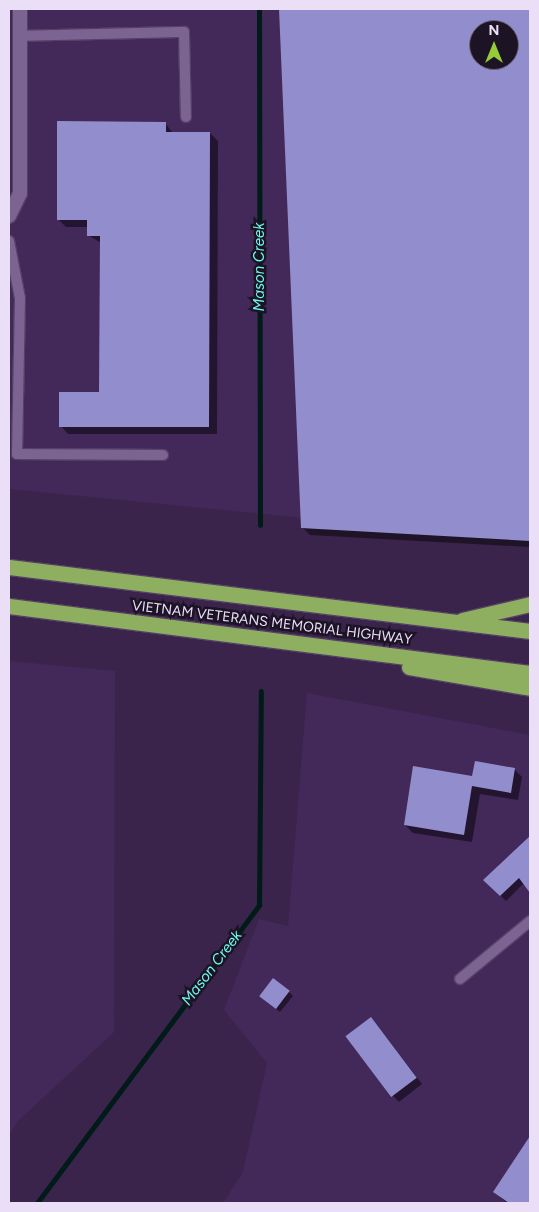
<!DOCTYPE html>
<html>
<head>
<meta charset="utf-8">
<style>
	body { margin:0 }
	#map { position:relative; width:539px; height:1212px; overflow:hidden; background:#3a244c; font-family:Figtree,sans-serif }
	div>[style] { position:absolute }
	.built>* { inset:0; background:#432959 }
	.shadow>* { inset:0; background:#0007 }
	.stream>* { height:5px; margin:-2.5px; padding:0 2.5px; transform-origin:2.5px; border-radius:2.5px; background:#001b18 }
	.building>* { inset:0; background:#928dcc; transform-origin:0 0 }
	.roads { filter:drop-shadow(1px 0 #564165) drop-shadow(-1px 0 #564165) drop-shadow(0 1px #564165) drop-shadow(0 -1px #564165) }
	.service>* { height:10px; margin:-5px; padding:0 5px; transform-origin:5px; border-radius:5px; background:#7b6492 }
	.minor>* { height:14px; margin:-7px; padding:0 7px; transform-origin:7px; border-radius:7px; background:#7b6492 }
	.motorway>* { height:15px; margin:-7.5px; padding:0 7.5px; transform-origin:7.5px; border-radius:7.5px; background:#8eaf60 }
	span { translate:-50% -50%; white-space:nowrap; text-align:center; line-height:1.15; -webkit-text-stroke:5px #1c1325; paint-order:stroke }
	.street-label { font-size:14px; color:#ebdff8 }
	.water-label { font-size:15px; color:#6df9ed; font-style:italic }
	.frame { position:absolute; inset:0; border:10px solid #ebdff8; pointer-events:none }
	.north { position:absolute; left:469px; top:20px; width:50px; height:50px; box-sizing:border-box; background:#1c1325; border:1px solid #6f6579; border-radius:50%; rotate:0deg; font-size:14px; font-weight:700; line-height:20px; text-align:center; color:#ebdff8 }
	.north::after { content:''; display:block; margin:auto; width:18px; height:22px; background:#97cc38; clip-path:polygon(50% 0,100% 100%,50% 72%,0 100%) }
</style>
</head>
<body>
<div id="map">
	<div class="built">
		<div style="clip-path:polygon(evenodd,9px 9px,530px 9px,530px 540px,9px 489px,9px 9px,479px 30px,509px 30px,509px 60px,479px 60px,479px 30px)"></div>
		<div style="clip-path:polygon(9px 661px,115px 671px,114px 1032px,18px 1121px,9px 1135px)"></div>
		<div style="clip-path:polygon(307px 693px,530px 735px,530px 1203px,223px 1203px,243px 1172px,267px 1063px,224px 1010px,259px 919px,288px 926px)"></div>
	</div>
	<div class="shadow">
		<div style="clip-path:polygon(evenodd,280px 9px,530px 9px,530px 547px,310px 535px,302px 527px,280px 9px,479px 30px,509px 30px,509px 60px,479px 60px,479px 30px)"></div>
		<div style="clip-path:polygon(165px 123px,173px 133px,210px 133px,218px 141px,217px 434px,68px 434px,61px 426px,100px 393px,101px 243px,88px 235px,88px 227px,66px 227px,58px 219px)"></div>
		<div style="clip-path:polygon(514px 769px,522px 777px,518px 800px,480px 794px,472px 842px,413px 833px,405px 825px,473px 777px)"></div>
		<div style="clip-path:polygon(530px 838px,530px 889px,524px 883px,506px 901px,485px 880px)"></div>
		<div style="clip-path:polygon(289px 992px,293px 996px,280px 1012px,264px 1000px)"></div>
		<div style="clip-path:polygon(377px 1025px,422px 1084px,399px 1102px,393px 1096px)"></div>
		<div style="clip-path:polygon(524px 1148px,530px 1152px,530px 1203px,507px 1203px,494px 1192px)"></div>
	</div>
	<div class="stream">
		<div style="left:259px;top:9px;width:516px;rotate:89.89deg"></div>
		<div style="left:37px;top:1203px;width:372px;rotate:-53.3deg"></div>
		<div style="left:259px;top:905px;width:214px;rotate:-89.5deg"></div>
	</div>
	<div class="building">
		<div style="clip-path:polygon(evenodd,279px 9px,530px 9px,530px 541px,301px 528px,279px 9px,479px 30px,509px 30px,509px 60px,479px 60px,479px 30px)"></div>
		<div style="clip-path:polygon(57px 121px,166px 122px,166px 132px,210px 132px,209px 427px,59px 427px,59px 392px,99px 392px,100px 236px,87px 236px,87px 220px,57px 220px)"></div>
		<div style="clip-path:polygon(475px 761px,515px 768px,511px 793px,472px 786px,464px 835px,404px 825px,413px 766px,472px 776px)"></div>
		<div style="clip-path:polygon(530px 836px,530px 893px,519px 878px,500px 896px,483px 880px)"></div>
		<div style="left:273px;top:978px;width:21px;height:23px;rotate:37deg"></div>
		<div style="left:371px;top:1017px;width:76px;height:32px;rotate:53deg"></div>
		<div style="clip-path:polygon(530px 1136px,530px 1203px,509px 1203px,493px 1192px)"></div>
	</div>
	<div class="roads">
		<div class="service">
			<div style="left:20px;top:36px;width:164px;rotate:-1.4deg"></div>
			<div style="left:184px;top:32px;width:85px;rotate:88.7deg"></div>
			<div style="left:9px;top:241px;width:58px;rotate:79.1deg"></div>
			<div style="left:20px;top:298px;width:156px;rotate:91.1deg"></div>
			<div style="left:17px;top:454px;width:146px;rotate:0.4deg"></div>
			<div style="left:460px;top:979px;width:91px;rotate:-39.6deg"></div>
		</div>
		<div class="minor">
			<div style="left:9px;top:216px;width:25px;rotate:-64deg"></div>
			<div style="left:20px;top:193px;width:184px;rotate:-90deg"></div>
		</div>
		<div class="motorway">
			<div style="left:9px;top:567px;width:525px;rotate:7deg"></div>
			<div style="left:9px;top:606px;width:525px;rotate:7.33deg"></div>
			<div style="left:462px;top:620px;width:70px;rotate:-13.2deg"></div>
			<div style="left:409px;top:667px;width:123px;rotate:9.8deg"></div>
		</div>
	</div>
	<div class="street-label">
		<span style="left:272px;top:623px;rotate:7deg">VIETNAM VETERANS MEMORIAL HIGHWAY</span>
	</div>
	<div class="water-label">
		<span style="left:260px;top:267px;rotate:-90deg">Mason Creek</span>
		<span style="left:212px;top:968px;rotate:-53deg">Mason Creek</span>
	</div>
	<div class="frame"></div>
	<div class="north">N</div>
</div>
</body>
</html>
